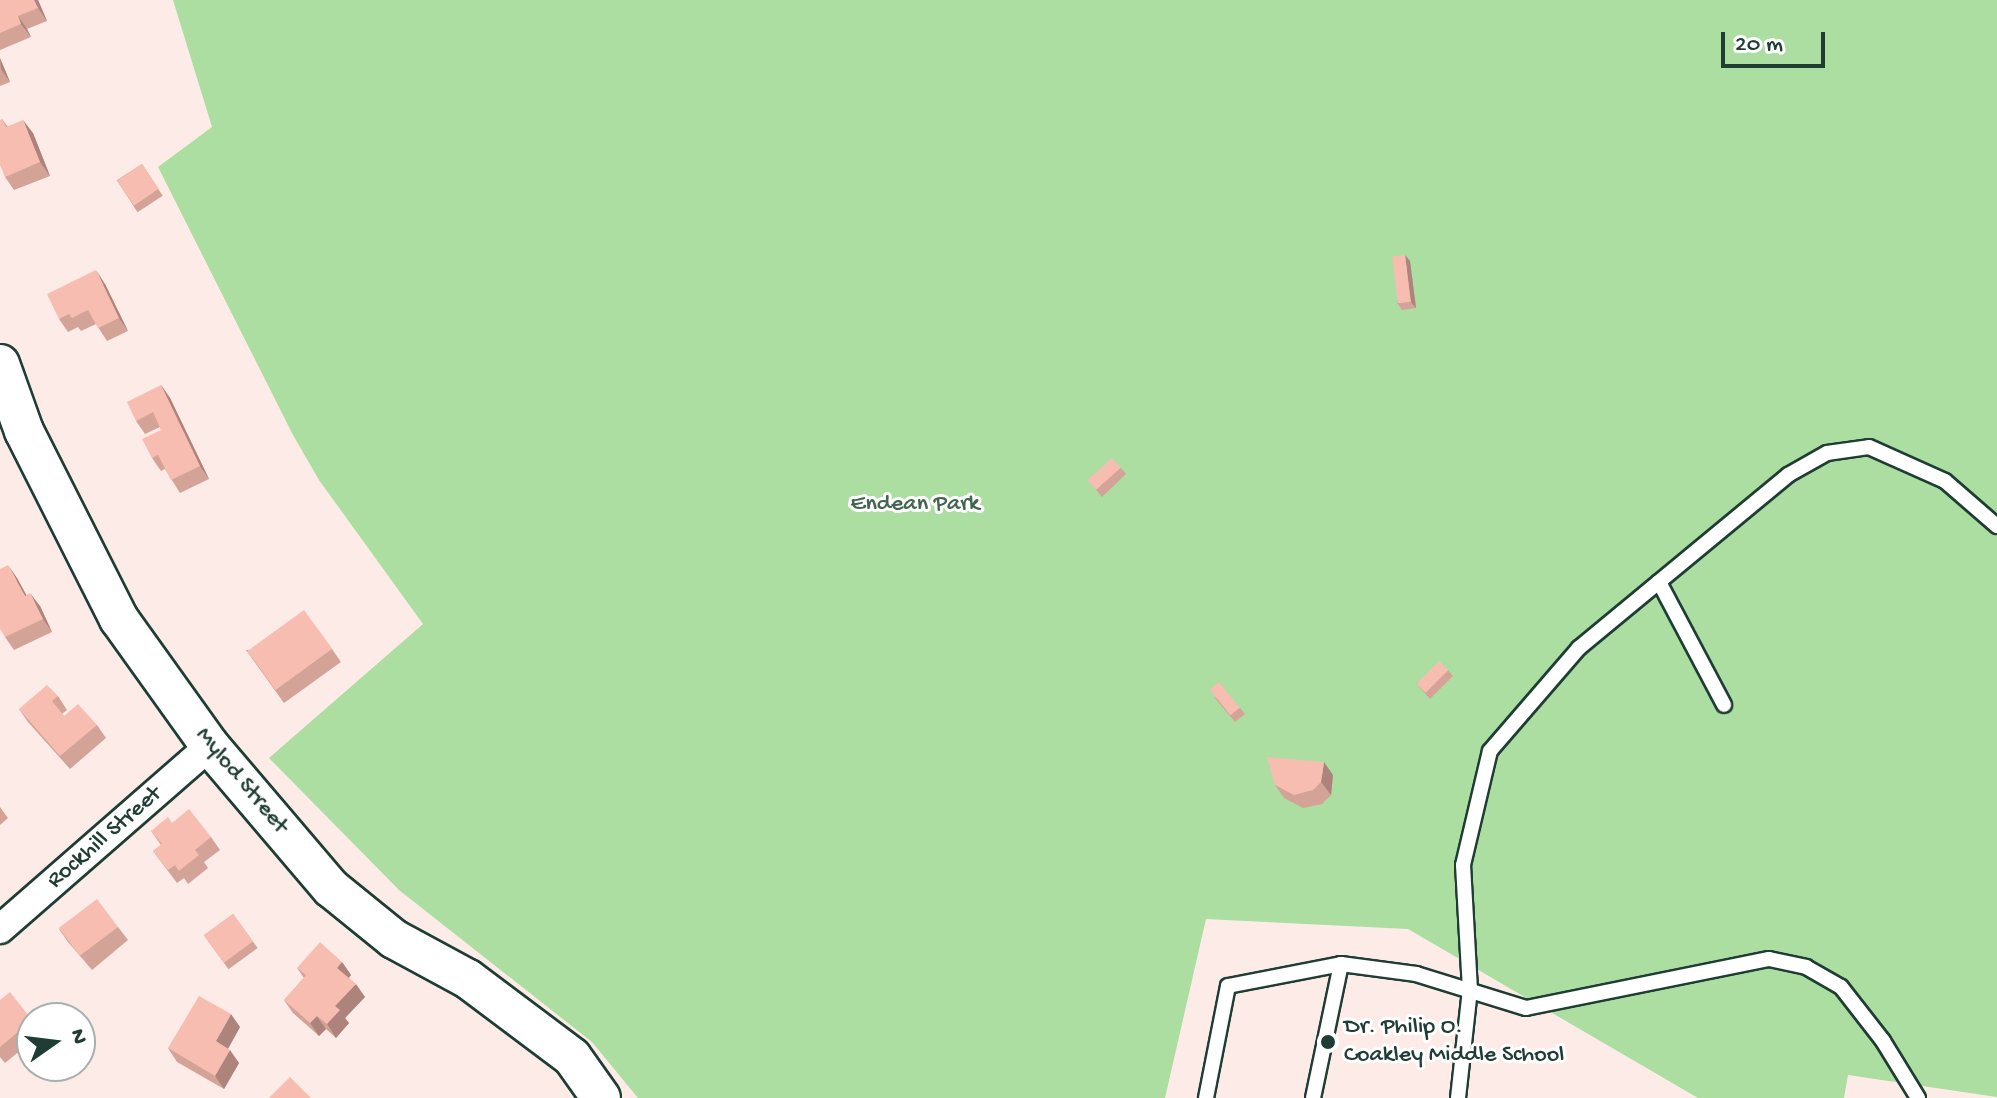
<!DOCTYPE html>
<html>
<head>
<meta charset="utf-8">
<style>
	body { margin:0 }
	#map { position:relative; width:1997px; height:1098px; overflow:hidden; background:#fdebe7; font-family:"Gochi Hand",sans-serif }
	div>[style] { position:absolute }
	.green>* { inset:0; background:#abdea0 }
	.roads { filter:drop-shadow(2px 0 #1f3d34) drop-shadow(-2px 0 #1f3d34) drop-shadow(0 2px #1f3d34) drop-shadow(0 -2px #1f3d34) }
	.lane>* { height:14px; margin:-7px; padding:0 7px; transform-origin:7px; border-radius:7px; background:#fff }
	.street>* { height:28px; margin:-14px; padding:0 14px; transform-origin:14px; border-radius:14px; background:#fff }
	.secondary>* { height:38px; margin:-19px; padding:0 19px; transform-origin:19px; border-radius:19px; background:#fff }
	.wall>* { inset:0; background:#d4a397; transform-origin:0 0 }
	.shaded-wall>* { inset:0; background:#ad847b }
	.building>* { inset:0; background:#f7bdb0; transform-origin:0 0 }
	.dots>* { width:22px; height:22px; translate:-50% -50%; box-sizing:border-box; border:4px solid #fff; border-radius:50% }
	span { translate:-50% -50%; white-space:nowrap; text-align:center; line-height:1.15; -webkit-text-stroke:6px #fff; paint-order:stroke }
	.park-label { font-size:24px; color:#42654f }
	.street-label { font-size:24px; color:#1f3d34 }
	.poi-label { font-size:24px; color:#1f3d34 }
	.left { translate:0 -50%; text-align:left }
	.north { position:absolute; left:16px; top:1002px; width:80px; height:80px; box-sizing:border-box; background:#fff; border:2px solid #a5b1ae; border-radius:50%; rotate:76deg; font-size:22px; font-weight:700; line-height:32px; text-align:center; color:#1f3d34 }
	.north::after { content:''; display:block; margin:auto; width:28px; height:36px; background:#1f3d34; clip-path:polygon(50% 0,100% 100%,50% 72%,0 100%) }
	.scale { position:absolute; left:1721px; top:32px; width:104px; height:36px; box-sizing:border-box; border:4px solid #1f3d34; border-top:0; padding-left:10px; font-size:24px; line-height:28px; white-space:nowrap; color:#1f3d34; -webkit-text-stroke:6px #fff; paint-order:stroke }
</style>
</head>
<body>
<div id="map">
	<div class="green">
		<div style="clip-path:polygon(173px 0,1997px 0,1997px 1097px,1848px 1075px,1844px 1098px,1698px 1098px,1408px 929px,1206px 919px,1165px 1098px,638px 1098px,592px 1042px,399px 890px,269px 758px,423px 624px,319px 480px,293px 435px,158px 167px,212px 127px)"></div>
	</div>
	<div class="roads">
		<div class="lane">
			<div style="left:1659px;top:582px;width:139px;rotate:62.1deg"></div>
			<div style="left:1206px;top:1098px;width:114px;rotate:-78.9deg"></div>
			<div style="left:1228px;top:986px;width:115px;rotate:-11deg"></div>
			<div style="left:1313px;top:1098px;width:137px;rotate:-78.2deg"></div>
			<div style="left:1341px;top:964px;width:76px;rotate:7.6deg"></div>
			<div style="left:1416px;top:974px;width:115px;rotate:17.2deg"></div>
			<div style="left:1526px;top:1008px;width:248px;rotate:-11.4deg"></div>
			<div style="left:1769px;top:959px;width:38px;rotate:12deg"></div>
			<div style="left:1806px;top:967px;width:40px;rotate:29.7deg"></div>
			<div style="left:1841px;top:987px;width:68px;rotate:52.1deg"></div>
			<div style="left:1883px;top:1041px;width:67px;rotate:58.4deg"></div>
			<div style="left:1458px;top:1098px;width:109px;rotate:-83.7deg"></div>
			<div style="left:1470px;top:990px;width:125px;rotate:-93.2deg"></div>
			<div style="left:1463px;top:865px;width:117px;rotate:-76.7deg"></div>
			<div style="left:1490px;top:751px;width:136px;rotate:-49.2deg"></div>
			<div style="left:1579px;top:648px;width:271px;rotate:-39.6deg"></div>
			<div style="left:1788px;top:475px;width:45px;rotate:-29.4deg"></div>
			<div style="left:1827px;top:453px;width:42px;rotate:-8.1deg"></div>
			<div style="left:1869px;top:447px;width:83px;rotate:24.1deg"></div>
			<div style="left:1945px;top:481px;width:69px;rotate:40.9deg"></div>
		</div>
		<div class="street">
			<div style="left:0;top:929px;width:279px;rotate:-41.1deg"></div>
		</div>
		<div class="secondary">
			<div style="left:0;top:364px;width:71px;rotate:70.3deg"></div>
			<div style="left:24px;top:431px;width:211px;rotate:63.2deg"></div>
			<div style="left:119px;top:619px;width:156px;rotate:54.4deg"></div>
			<div style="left:210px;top:746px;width:187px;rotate:49.6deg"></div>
			<div style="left:331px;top:888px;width:81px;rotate:39deg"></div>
			<div style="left:394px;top:939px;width:84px;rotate:28.4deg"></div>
			<div style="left:468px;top:979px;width:130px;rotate:36.9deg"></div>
			<div style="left:572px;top:1057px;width:50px;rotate:54.7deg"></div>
		</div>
	</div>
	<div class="wall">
		<div style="clip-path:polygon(0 0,38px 0,47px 21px,27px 29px,31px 37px,0 50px)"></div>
		<div style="clip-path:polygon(0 58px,10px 82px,0 86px)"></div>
		<div style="clip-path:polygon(2px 119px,8px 127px,33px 133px,50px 176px,14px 190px,5px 177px)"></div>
		<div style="left:142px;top:164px;width:38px;height:30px;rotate:57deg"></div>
		<div style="clip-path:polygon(1410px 261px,1416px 308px,1402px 310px,1397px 303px)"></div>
		<div style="clip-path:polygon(105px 284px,128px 331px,107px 341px,96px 324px,81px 331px,78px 327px,68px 332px,59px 319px)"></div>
		<div style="clip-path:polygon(161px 385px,170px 398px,209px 479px,180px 493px,165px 469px,161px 471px,152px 458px,161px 430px,160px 427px,145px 434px,136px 421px)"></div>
		<div style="clip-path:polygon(1121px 468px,1126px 474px,1102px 497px,1089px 481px)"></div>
		<div style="clip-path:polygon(17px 578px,26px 595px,40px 606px,52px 632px,14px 650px,5px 637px)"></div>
		<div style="clip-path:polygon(332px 649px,341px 662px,284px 703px,246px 650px)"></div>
		<div style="clip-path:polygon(1448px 670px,1453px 676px,1430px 699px,1416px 683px)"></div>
		<div style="clip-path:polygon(58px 696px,67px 710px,62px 714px,64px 716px,97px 725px,106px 738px,70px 769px,28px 722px,19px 709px)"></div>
		<div style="clip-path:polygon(1214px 697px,1240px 708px,1245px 714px,1235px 722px)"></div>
		<div style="clip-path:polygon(1333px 775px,1331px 795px,1322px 804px,1303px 808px,1284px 798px,1275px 785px)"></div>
		<div style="clip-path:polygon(0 807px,8px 818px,0 825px)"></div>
		<div style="clip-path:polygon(172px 823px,211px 837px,220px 850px,204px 862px,208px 868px,188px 884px,184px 878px,177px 883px,153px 851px,161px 845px,151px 831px)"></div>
		<div style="left:233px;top:914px;width:42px;height:36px;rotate:54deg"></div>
		<div style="clip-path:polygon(118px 927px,128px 940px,92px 970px,68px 942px,59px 929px)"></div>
		<div style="clip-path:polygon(342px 962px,351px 975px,349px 978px,365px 997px,345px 1018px,349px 1023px,336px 1038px,326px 1029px,319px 1036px,293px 1013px,284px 1000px,304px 978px,297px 968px)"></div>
		<div style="clip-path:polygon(0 1000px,32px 1019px,32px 1041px,5px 1063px,0 1057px)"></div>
		<div style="clip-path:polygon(240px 1027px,228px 1049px,239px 1063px,224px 1089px,177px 1062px,168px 1048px)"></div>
	</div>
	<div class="shaded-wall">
		<div style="clip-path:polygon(34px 0,38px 0,47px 21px,38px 8px)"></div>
		<div style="clip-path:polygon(18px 16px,27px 29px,31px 37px,21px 24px)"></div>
		<div style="clip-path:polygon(0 58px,10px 82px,1px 69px)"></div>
		<div style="clip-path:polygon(23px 120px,33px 133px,50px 176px,40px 162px)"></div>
		<div style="clip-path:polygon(1405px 255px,1410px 261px,1416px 308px,1411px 302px)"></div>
		<div style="clip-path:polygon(96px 270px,105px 284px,128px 331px,119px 318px)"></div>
		<div style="clip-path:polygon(161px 385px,170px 398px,209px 479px,200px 466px)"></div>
		<div style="clip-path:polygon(8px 565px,17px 578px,34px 609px,25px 596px)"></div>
		<div style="clip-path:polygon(30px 593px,40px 606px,52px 632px,43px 619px)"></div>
		<div style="clip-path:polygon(1324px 762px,1333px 775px,1331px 795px,1321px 782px)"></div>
		<div style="clip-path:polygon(342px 962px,351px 975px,346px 981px,337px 968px)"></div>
		<div style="clip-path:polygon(356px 984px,365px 997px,345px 1018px,349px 1023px,336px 1038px,327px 1024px,335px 1006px)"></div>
		<div style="clip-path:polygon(231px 1014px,240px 1027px,225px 1054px,216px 1041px)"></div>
		<div style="clip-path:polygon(317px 1016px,326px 1029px,319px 1036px,310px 1023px)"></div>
		<div style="clip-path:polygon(230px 1050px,239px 1063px,224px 1089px,215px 1076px)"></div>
	</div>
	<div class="building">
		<div style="clip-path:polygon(0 0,34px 0,38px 8px,18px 16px,21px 24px,0 33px)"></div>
		<div style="clip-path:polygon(2px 119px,6px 127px,23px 120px,40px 162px,5px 177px,0 165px,0 120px)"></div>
		<div style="left:142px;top:164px;width:30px;height:30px;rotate:56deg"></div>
		<div style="left:1405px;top:255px;width:47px;height:13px;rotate:83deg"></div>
		<div style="clip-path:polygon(96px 270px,119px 318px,98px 328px,88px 310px,72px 318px,69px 314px,59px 319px,47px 294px)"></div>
		<div style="clip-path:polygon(161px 385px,200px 466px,171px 480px,158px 455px,152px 458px,142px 439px,161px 430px,153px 412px,136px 421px,127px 402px)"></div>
		<div style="left:1112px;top:458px;width:13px;height:33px;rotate:48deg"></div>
		<div style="clip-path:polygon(8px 565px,25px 596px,30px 593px,43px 619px,5px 637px,0 629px,0 569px)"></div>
		<div style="left:304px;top:610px;width:48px;height:70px;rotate:54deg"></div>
		<div style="left:1439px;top:661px;width:13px;height:32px;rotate:45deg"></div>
		<div style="left:1219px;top:682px;width:33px;height:12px;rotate:51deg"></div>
		<div style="clip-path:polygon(47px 685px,58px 696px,52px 701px,64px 716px,78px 704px,97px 725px,60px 756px,19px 709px)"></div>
		<div style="clip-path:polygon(1267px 757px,1324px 762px,1321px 782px,1313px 790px,1294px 795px,1275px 785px)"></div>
		<div style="clip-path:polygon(189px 809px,211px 837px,195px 850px,199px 855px,179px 871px,175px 865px,168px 870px,153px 851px,162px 844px,151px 831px,168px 817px,172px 823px)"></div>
		<div style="left:97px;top:899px;width:35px;height:48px;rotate:53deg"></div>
		<div style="left:233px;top:914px;width:34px;height:36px;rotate:54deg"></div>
		<div style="clip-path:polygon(320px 942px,342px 962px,337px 968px,356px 984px,335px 1006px,340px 1010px,327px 1024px,317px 1016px,310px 1023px,284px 1000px,306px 975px,297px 968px)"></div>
		<div style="clip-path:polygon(10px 992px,32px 1020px,0 1047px,0 1000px)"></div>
		<div style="clip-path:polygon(199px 996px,231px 1014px,216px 1041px,230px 1050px,215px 1076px,168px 1048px)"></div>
		<div style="clip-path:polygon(290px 1077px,311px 1098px,269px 1098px)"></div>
	</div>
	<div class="dots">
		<div style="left:1328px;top:1042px;background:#1f3d34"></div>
	</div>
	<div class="park-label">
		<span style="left:915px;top:505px">Endean Park</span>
	</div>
	<div class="street-label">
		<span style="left:241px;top:781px;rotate:50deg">Mylod Street</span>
		<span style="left:105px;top:838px;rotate:-41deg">Rockhill Street</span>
	</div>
	<div class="poi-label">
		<span class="left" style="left:1344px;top:1042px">Dr. Philip O.<br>Coakley Middle School</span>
	</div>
	<div class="north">N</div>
	<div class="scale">20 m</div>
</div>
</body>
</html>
